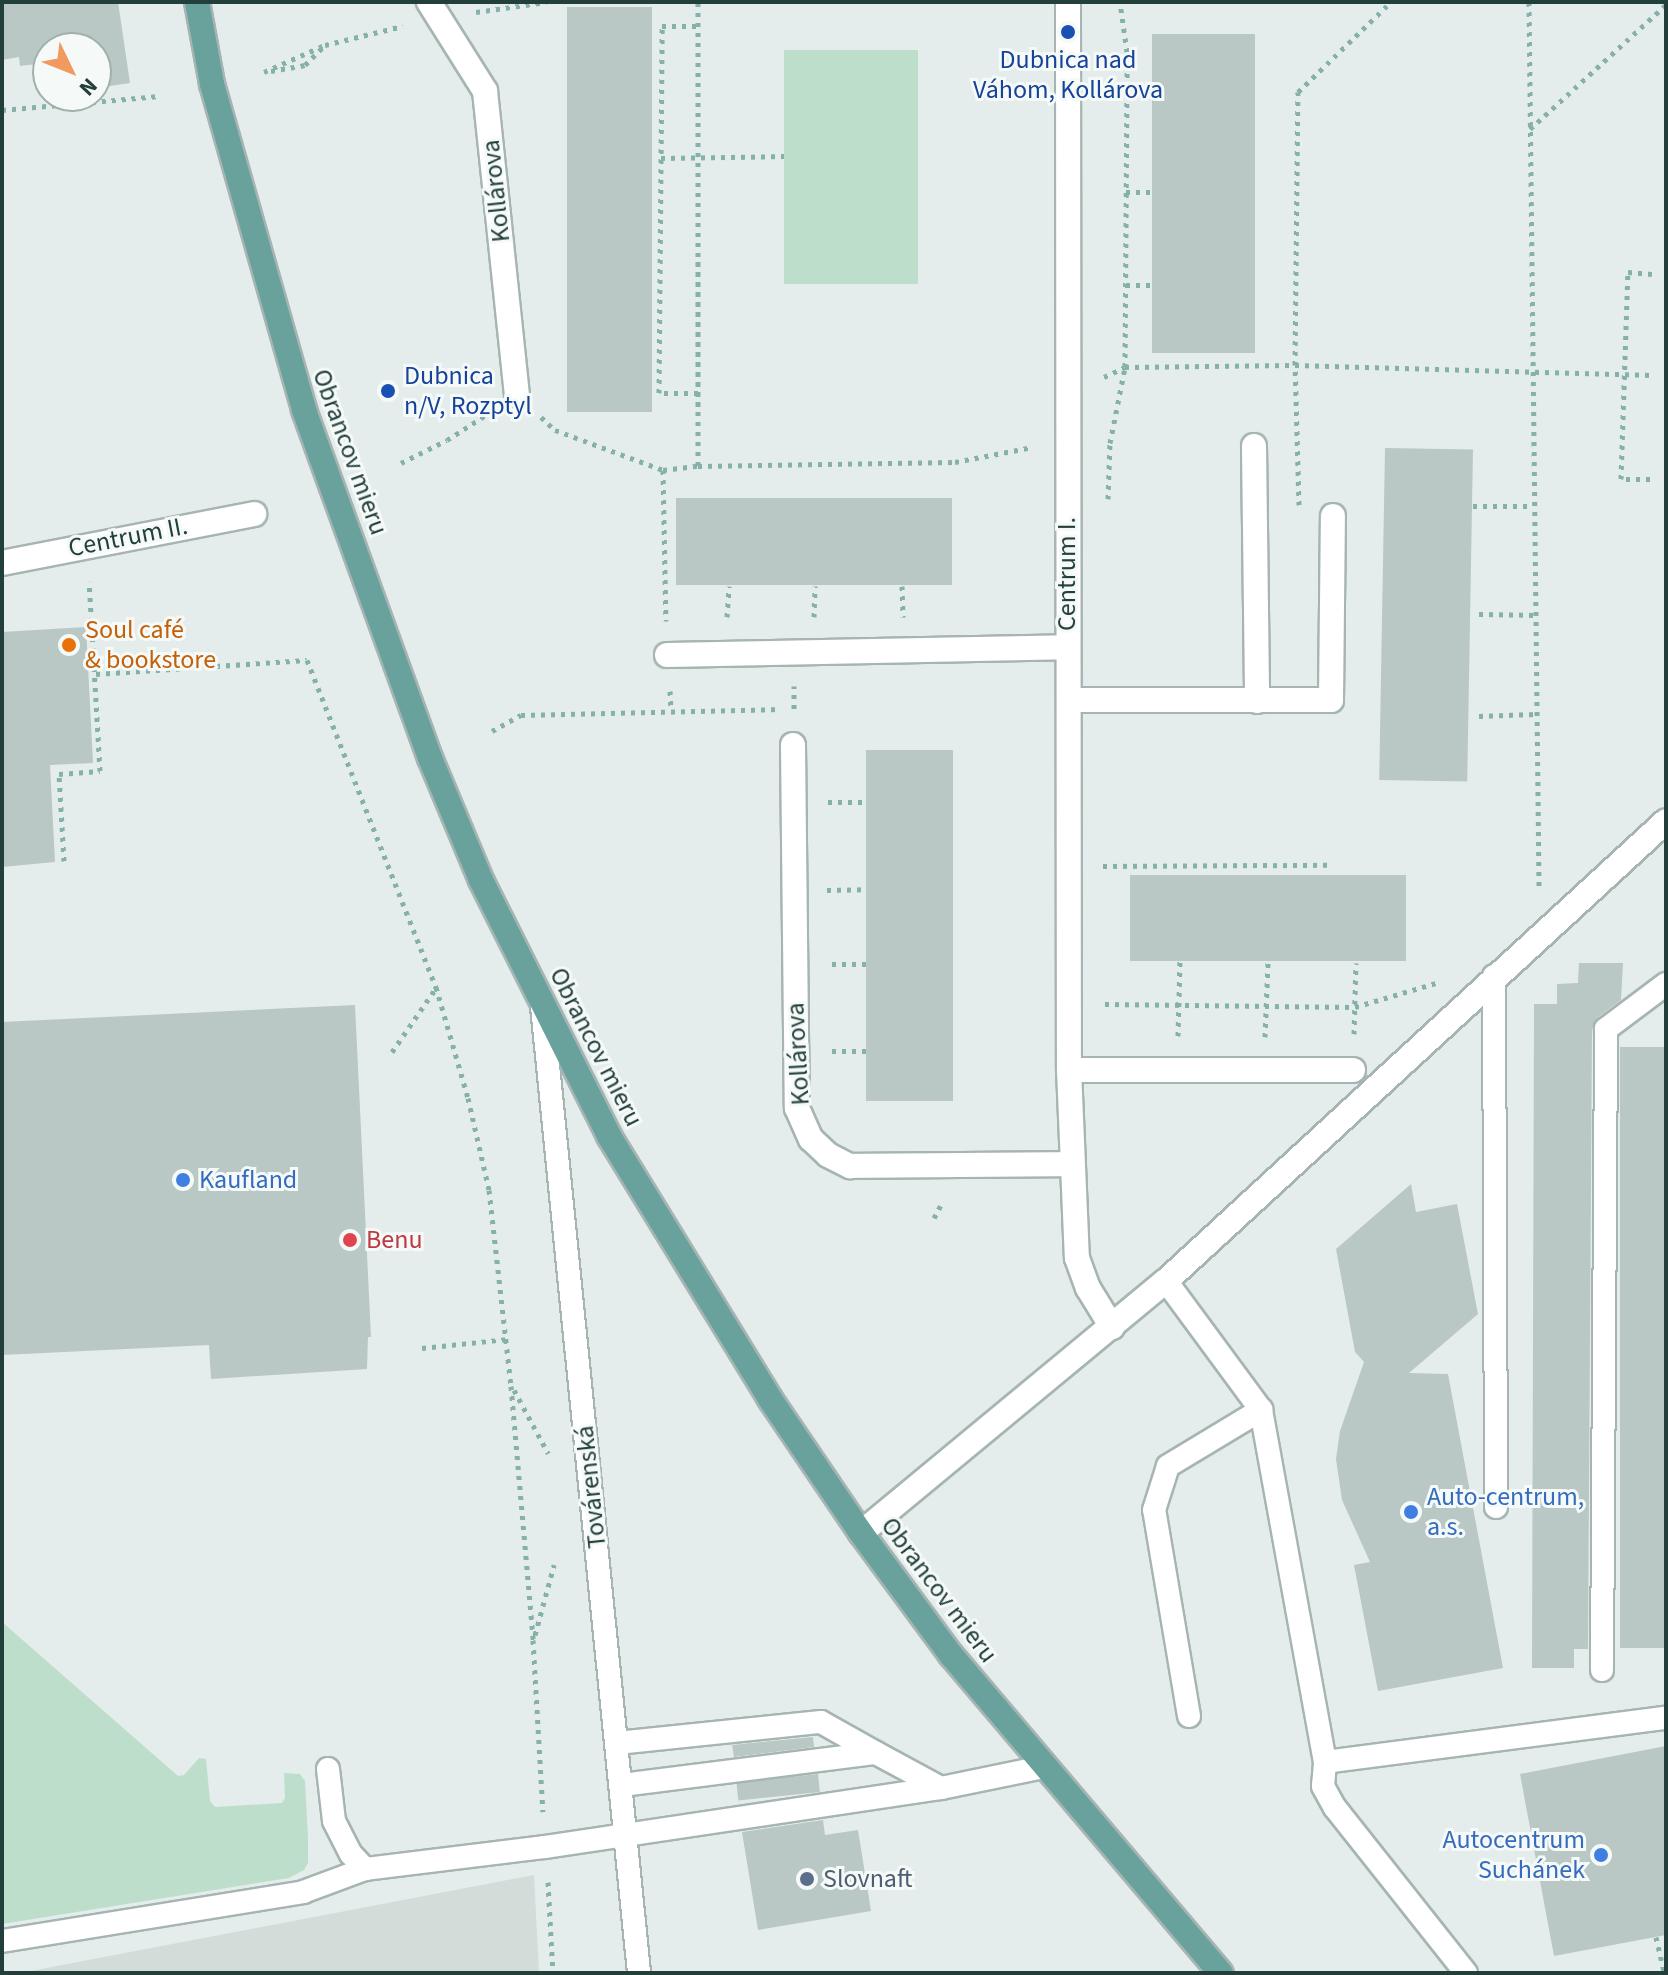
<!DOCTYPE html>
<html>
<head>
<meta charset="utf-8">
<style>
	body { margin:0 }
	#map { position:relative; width:1668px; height:1975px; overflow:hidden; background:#e4edeb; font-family:"Source Sans 3",sans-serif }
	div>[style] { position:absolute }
	.built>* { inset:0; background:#d2ddda }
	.green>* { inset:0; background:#bddecb; transform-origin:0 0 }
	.building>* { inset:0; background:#b9c8c4; transform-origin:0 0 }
	.path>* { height:5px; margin-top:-2.5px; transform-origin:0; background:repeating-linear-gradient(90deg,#85b1aa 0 4px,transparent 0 10px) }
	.roads { filter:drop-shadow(2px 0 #a6b5b3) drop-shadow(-2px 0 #a6b5b3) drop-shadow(0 2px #a6b5b3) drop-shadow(0 -2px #a6b5b3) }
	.lane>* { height:22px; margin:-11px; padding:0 11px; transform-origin:11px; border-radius:11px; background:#fff }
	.street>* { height:24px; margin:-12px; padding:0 12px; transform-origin:12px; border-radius:12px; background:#fff }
	.primary>* { height:24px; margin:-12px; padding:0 12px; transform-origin:12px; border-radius:12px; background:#69a29d }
	.dots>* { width:22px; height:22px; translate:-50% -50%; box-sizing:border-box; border:4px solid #f5faf8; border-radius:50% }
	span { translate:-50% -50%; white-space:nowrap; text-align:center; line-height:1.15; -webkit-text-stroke:6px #f5faf8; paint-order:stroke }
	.transit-label { font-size:26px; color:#164399 }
	.left { translate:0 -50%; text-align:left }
	.street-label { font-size:26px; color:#233f3c }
	.food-label { font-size:26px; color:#c56008 }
	.shop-label { font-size:26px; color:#366cbe }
	.right { translate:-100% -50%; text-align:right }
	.health-label { font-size:26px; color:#be3a42 }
	.service-label { font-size:26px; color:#4e5e75 }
	.frame { position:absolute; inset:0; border:4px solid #233f3c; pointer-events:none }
	.north { position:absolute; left:32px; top:32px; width:80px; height:80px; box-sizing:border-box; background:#f5faf8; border:2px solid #a1afad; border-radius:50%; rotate:133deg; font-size:22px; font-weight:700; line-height:32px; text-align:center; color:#233f3c }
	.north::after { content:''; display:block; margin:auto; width:28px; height:36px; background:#f19a5f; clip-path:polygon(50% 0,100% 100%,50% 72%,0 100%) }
</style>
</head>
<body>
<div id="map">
	<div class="built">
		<div style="clip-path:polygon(534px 1875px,539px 1973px,20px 1973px)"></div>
	</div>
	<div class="green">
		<div style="left:918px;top:50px;width:234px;height:134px;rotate:90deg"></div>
		<div style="clip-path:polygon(2px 1622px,178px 1776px,184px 1775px,199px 1758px,206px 1759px,210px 1801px,215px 1807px,282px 1803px,285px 1798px,284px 1773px,300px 1774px,305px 1781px,308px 1838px,308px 1863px,304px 1870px,289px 1878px,2px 1924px)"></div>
	</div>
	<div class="building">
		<div style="clip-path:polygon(2px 2px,118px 2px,130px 83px,96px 88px,96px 48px,48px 48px,47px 94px,44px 63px,20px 66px,19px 57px,2px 60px)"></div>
		<div style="left:567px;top:7px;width:85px;height:405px"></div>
		<div style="left:1152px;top:34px;width:103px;height:319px"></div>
		<div style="left:1385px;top:448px;width:88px;height:332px;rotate:1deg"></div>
		<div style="left:952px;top:498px;width:87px;height:276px;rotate:90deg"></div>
		<div style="clip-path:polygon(86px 627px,93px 763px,50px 765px,55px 862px,2px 867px,2px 632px)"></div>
		<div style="left:953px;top:750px;width:351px;height:87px;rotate:90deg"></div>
		<div style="left:1130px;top:875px;width:276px;height:86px"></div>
		<div style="clip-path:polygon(1579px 963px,1623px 963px,1621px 1000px,1597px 1018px,1592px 1029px,1588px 1649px,1574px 1649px,1574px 1668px,1532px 1668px,1534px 1004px,1557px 1004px,1557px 984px,1578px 983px)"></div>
		<div style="clip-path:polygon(355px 1005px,371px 1337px,368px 1337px,367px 1369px,211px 1379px,209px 1345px,2px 1355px,2px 1022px)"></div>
		<div style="left:1620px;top:1047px;width:46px;height:601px"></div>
		<div style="clip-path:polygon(1411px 1184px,1416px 1212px,1457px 1204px,1478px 1314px,1409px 1373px,1448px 1374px,1503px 1668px,1378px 1691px,1354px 1565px,1370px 1562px,1342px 1500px,1336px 1459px,1340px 1431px,1364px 1362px,1355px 1352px,1336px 1249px)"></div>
		<div style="clip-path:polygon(813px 1737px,814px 1747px,734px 1757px,732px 1745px)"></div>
		<div style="clip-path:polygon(1666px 1746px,1666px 1935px,1554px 1956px,1520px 1774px)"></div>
		<div style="left:818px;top:1774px;width:18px;height:82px;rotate:84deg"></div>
		<div style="clip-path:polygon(823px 1820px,825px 1835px,858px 1830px,871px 1911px,758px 1930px,742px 1832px)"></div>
	</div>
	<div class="path">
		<div style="left:1529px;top:2px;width:887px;rotate:89.35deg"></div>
		<div style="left:476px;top:12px;width:71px;rotate:-8.1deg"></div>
		<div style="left:271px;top:71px;width:35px;rotate:-10deg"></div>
		<div style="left:305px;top:65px;width:24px;rotate:-45deg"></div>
		<div style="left:264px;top:72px;width:67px;rotate:-23.9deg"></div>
		<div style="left:325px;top:45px;width:80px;rotate:-13.7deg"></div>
		<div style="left:1126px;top:87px;width:26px;rotate:-2deg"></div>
		<div style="left:2px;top:110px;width:158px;rotate:-5.1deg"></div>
		<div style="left:1530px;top:129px;width:184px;rotate:-42.4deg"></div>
		<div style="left:661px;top:158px;width:123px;rotate:-0.9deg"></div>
		<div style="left:1126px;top:192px;width:25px"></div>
		<div style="left:1126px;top:285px;width:25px"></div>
		<div style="left:1104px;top:377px;width:23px;rotate:-25deg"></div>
		<div style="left:1125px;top:367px;width:170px;rotate:-0.7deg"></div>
		<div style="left:1295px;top:365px;width:358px;rotate:1.6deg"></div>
		<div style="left:698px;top:393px;width:39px;rotate:180deg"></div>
		<div style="left:659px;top:393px;width:367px;rotate:-89.5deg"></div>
		<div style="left:662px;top:26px;width:36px"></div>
		<div style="left:541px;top:417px;width:19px;rotate:43deg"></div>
		<div style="left:555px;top:430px;width:115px;rotate:20.3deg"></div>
		<div style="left:663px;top:470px;width:35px;rotate:-7deg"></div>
		<div style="left:698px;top:466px;width:257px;rotate:-0.9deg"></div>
		<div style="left:955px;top:462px;width:79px;rotate:-10.9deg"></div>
		<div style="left:401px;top:463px;width:51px;rotate:-26.6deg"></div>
		<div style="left:447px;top:440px;width:50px;rotate:-32.7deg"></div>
		<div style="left:698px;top:466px;width:464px;rotate:-90deg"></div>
		<div style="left:663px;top:470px;width:151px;rotate:88.9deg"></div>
		<div style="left:1650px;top:479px;width:29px;rotate:180deg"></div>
		<div style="left:1621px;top:479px;width:207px;rotate:-88.1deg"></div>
		<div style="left:1628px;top:272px;width:24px;rotate:5deg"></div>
		<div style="left:1108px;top:499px;width:56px;rotate:-88deg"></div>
		<div style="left:1110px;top:443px;width:77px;rotate:-78.8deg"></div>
		<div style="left:1125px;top:367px;width:315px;rotate:-89.6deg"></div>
		<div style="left:1127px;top:52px;width:50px;rotate:-98deg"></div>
		<div style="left:1299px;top:505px;width:140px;rotate:-91.6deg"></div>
		<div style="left:1295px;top:365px;width:273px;rotate:-89.4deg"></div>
		<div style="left:1298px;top:92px;width:129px;rotate:-44.1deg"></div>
		<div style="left:1473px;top:506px;width:59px"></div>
		<div style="left:902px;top:586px;width:31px;rotate:88deg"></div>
		<div style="left:1479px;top:614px;width:55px;rotate:1deg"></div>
		<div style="left:727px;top:617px;width:31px;rotate:-86deg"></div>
		<div style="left:814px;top:617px;width:31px;rotate:-88deg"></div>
		<div style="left:96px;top:674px;width:211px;rotate:-3.8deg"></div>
		<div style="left:307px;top:660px;width:352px;rotate:68.5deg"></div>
		<div style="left:436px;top:987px;width:116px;rotate:73.9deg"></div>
		<div style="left:468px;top:1098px;width:94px;rotate:77.1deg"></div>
		<div style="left:489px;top:1190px;width:197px;rotate:83.6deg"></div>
		<div style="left:511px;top:1386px;width:255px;rotate:85deg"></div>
		<div style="left:533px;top:1640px;width:172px;rotate:86.7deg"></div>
		<div style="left:670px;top:691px;width:19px;rotate:87deg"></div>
		<div style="left:794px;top:709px;width:23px;rotate:-90deg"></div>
		<div style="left:1479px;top:716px;width:57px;rotate:-2deg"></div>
		<div style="left:492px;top:731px;width:33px;rotate:-29deg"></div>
		<div style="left:521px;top:715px;width:259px;rotate:-1.3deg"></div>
		<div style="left:828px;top:802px;width:39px"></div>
		<div style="left:64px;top:861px;width:87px;rotate:-93.3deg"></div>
		<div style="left:59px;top:774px;width:41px;rotate:-4.2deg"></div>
		<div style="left:100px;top:771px;width:190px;rotate:-93.3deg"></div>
		<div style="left:1103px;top:866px;width:225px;rotate:-0.3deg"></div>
		<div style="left:827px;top:890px;width:39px;rotate:-1deg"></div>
		<div style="left:832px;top:964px;width:35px"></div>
		<div style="left:1105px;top:1004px;width:250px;rotate:0.7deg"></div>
		<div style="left:1355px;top:1007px;width:84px;rotate:-16.5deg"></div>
		<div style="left:1354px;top:1034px;width:71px;rotate:-88.4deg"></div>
		<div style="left:1178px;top:1036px;width:75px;rotate:-88.5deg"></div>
		<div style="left:1265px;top:1037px;width:75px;rotate:-87.7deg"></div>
		<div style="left:832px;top:1051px;width:35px"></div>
		<div style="left:392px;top:1052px;width:78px;rotate:-55.5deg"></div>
		<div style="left:934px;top:1218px;width:19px;rotate:-62deg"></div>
		<div style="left:422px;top:1348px;width:85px;rotate:-6deg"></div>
		<div style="left:514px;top:1390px;width:72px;rotate:61.6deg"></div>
		<div style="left:535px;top:1635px;width:73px;rotate:-74.8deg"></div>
		<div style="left:548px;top:1882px;width:91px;rotate:86.9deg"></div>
		<div style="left:1656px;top:1937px;width:37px;rotate:77deg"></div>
	</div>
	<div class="roads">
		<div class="lane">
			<div style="left:1494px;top:976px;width:531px;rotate:89.78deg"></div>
			<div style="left:542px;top:1006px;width:972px;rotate:84.27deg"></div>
			<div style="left:1166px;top:1281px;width:160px;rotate:53.6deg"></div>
			<div style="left:1261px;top:1410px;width:358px;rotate:79.7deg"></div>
			<div style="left:1602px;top:1670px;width:641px;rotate:-89.64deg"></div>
			<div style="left:1606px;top:1029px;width:75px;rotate:-36.9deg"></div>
			<div style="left:1189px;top:1716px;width:209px;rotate:-99.6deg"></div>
			<div style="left:1154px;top:1510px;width:46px;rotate:-72.3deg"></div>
			<div style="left:1168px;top:1466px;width:109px;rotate:-31.1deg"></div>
			<div style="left:617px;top:1743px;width:205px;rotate:-5.9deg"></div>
			<div style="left:821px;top:1722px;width:63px;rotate:29.4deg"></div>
			<div style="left:328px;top:1769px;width:52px;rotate:83.4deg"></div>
			<div style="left:334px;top:1821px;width:37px;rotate:63deg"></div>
			<div style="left:351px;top:1854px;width:21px;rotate:47deg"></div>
			<div style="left:622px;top:1785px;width:256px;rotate:-7.2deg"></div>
			<div style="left:876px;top:1753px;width:74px;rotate:28.3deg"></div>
			<div style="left:2px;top:1941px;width:305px;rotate:-9.2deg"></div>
			<div style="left:303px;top:1892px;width:66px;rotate:-20.4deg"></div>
			<div style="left:365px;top:1869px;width:181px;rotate:-7deg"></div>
			<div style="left:545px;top:1847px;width:400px;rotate:-8.5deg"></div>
			<div style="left:941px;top:1788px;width:104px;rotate:-11.6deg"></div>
			<div style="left:1466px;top:1973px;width:211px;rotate:-128.4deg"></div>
			<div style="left:1335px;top:1808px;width:25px;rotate:-119deg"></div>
			<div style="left:1323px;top:1786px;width:24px;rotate:-85deg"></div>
			<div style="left:1325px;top:1762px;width:344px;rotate:-7.4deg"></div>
		</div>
		<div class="street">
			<div style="left:429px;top:2px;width:105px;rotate:57.8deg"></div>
			<div style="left:485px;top:91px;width:306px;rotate:84deg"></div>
			<div style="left:1068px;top:2px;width:1068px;rotate:89.95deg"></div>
			<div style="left:1069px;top:1070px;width:188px;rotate:87.6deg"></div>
			<div style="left:1077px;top:1258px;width:32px;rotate:70deg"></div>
			<div style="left:1088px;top:1288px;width:46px;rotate:58.4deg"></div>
			<div style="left:1254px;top:446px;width:255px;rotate:89.3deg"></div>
			<div style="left:2px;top:563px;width:257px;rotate:-11deg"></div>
			<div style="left:667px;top:655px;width:400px;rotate:-1.1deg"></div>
			<div style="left:1069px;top:700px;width:262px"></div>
			<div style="left:1331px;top:700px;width:184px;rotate:-89.4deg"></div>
			<div style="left:793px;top:745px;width:363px;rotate:89.4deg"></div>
			<div style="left:797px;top:1108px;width:34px;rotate:66deg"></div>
			<div style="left:811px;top:1139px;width:23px;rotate:43deg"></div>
			<div style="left:828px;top:1155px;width:25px;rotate:27deg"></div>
			<div style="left:850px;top:1166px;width:222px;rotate:-0.5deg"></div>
			<div style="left:1069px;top:1070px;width:284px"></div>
			<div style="left:861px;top:1533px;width:396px;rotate:-39.6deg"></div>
			<div style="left:1166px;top:1281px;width:679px;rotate:-42.61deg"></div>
		</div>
		<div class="primary">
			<div style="left:197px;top:2px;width:83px;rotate:79.6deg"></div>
			<div style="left:212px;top:84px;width:339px;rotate:74.2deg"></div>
			<div style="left:304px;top:410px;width:370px;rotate:70.1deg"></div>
			<div style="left:430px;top:758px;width:132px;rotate:67.3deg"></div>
			<div style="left:481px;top:880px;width:286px;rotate:63.4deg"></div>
			<div style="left:609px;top:1136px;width:308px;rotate:58.5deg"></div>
			<div style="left:770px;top:1399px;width:162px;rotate:55.8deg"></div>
			<div style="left:861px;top:1533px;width:152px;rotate:53.6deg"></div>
			<div style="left:951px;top:1655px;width:417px;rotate:49.7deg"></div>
		</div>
	</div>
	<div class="dots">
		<div style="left:1068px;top:32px;background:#1a4fb4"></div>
		<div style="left:388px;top:391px;background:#1a4fb4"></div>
		<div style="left:69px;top:645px;background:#e8710a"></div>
		<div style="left:183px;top:1180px;background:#3f7fe0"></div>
		<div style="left:350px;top:1240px;background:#e0444e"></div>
		<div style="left:1411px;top:1512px;background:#3f7fe0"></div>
		<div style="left:1601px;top:1855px;background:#3f7fe0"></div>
		<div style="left:807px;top:1879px;background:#5c6f8a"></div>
	</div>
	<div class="transit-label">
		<span style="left:1068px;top:75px">Dubnica nad<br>Váhom, Kollárova</span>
		<span class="left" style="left:404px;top:391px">Dubnica<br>n/V, Rozptyl</span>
	</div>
	<div class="street-label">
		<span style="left:496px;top:191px;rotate:-96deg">Kollárova</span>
		<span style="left:350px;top:452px;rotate:70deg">Obrancov mieru</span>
		<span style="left:128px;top:537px;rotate:-11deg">Centrum II.</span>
		<span style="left:1067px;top:574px;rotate:-90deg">Centrum I.</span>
		<span style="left:596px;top:1047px;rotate:63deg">Obrancov mieru</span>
		<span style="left:798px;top:1054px;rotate:-93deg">Kollárova</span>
		<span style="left:591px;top:1487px;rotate:-96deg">Továrenská</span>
		<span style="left:939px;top:1590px;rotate:53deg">Obrancov mieru</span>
	</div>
	<div class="food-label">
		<span class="left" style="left:85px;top:645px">Soul café<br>&amp; bookstore</span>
	</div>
	<div class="shop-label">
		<span class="left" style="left:199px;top:1180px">Kaufland</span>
		<span class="left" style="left:1427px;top:1512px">Auto-centrum,<br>a.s.</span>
		<span class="right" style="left:1585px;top:1855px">Autocentrum<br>Suchánek</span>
	</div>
	<div class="health-label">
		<span class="left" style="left:366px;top:1240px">Benu</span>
	</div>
	<div class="service-label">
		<span class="left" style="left:823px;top:1879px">Slovnaft</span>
	</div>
	<div class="frame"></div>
	<div class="north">N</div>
</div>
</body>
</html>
